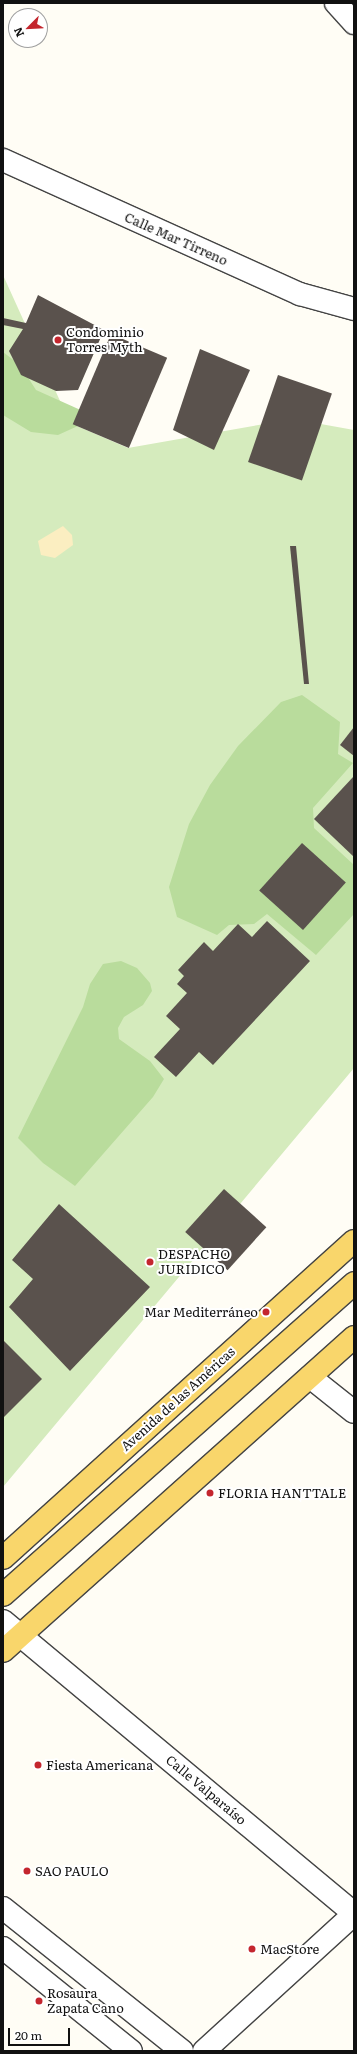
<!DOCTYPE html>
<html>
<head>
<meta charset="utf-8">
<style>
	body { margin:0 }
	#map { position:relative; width:357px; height:2054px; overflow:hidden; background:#fffdf5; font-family:Literata,serif }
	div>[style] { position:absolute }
	.green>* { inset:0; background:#d5ebbd }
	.forest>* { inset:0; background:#b9dc9c }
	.sand>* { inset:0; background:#fbeec1 }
	.building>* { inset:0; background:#5a524d; transform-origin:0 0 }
	.roads { filter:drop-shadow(1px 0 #444) drop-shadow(-1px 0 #444) drop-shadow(0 1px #444) drop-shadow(0 -1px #444) }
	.minor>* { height:22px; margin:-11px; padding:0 11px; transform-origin:11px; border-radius:11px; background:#fff }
	.major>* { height:22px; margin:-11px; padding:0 11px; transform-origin:11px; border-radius:11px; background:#f9d66b }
	.dots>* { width:11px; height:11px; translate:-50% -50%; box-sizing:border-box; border:2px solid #fff; border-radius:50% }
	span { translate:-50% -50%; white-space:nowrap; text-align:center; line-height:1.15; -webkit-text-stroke:4px #fff; paint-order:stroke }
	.street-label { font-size:13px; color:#111 }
	.poi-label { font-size:13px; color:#111 }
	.left { translate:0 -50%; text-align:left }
	.right { translate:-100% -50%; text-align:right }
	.frame { position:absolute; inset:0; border:4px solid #111; pointer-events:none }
	.north { position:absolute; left:8px; top:8px; width:40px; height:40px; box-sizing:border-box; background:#fff; border:1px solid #a0a0a0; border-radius:50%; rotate:246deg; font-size:11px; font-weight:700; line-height:16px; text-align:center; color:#111 }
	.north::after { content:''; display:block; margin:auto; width:14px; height:18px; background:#c4262e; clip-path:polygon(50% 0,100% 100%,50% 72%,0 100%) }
	.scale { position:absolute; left:8px; top:2028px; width:62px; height:18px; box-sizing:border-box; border:2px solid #111; border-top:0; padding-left:5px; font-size:12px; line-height:14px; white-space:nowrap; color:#111; -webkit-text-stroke:3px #fff; paint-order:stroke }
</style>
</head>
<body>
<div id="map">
	<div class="green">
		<div style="clip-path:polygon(3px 275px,70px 423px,128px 448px,293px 419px,354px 430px,354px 1068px,3px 1487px)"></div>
	</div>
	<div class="forest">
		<div style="clip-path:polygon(3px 352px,20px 365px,36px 390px,85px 412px,80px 425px,58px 435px,31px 432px,3px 415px)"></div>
		<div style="clip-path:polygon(302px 695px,340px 722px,338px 754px,353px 763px,313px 808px,314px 828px,354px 865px,354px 914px,316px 955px,267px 914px,254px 924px,229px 925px,217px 935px,177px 917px,169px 887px,189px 824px,210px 785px,238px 746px,281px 702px)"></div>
		<div style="clip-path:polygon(121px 961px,137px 968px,150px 983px,152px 991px,143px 1005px,124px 1017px,118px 1028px,119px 1039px,150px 1061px,164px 1079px,153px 1097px,75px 1186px,43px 1163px,18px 1138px,83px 1007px,90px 984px,103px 964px)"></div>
	</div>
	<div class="sand">
		<div style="clip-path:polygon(63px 526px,72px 535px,73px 545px,55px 558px,41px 555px,38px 541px)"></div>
	</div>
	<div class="building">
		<div style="clip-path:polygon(38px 295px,104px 330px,78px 390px,56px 391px,21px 375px,9px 351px,23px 329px,3px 325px,3px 318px,26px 323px)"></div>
		<div style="left:111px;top:334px;width:61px;height:98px;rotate:23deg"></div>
		<div style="clip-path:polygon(200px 349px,250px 370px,214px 450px,173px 430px)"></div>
		<div style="left:278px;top:375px;width:57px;height:92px;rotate:19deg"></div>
		<div style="clip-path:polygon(290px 546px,296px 546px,309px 684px,304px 684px)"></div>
		<div style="clip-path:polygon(354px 727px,354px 756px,340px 745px)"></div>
		<div style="clip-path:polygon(354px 776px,354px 857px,314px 819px)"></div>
		<div style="left:302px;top:843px;width:59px;height:64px;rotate:42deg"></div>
		<div style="clip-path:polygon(267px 921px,310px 961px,213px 1065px,199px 1052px,176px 1077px,154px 1057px,180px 1029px,166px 1016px,187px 993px,177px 984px,184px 976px,178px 970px,204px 942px,213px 951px,238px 924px,252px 937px)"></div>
		<div style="left:224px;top:1189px;width:57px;height:58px;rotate:42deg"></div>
		<div style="clip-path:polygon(59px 1204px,150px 1287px,70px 1371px,9px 1307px,33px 1279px,12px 1260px)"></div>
		<div style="clip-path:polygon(3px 1340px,42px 1379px,3px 1418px)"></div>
	</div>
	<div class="roads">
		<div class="minor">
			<div style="left:336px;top:3px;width:27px;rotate:48deg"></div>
			<div style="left:3px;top:160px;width:326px;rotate:24.3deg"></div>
			<div style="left:300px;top:294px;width:56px;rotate:15.5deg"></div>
			<div style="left:310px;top:1377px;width:56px;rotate:38.5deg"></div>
			<div style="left:3px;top:1621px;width:457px;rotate:39.8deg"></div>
			<div style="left:3px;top:1908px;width:229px;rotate:38.6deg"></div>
			<div style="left:3px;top:1948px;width:164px;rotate:38.8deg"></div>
			<div style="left:204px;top:2051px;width:203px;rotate:-42.4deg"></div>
		</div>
		<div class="major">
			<div style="left:3px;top:1558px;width:473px;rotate:-42.1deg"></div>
			<div style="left:3px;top:1595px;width:470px;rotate:-41.6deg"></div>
			<div style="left:3px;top:1651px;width:471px;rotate:-41.8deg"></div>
		</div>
	</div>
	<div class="dots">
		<div style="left:58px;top:340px;background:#c4262e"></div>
		<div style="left:150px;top:1262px;background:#c4262e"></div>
		<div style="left:266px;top:1312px;background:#c4262e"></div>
		<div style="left:210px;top:1493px;background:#c4262e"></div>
		<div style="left:38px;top:1765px;background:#c4262e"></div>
		<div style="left:27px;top:1871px;background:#c4262e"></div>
		<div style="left:252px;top:1949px;background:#c4262e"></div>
		<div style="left:39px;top:2001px;background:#c4262e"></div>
	</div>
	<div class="street-label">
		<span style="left:176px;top:239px;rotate:24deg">Calle Mar Tirreno</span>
		<span style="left:178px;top:1399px;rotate:-42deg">Avenida de las Américas</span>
		<span style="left:206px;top:1790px;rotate:40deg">Calle Valparaíso</span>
	</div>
	<div class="poi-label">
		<span class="left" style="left:66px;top:340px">Condominio<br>Torres Myth</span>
		<span class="left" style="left:158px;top:1262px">DESPACHO<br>JURIDICO</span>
		<span class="right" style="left:258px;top:1312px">Mar Mediterráneo</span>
		<span class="left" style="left:218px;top:1493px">FLORIA HANTTALE</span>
		<span class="left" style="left:46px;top:1765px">Fiesta Americana</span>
		<span class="left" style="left:35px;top:1871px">SAO PAULO</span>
		<span class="left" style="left:260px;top:1949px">MacStore</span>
		<span class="left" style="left:47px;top:2001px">Rosaura<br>Zapata Cano</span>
	</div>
	<div class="frame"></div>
	<div class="north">N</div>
	<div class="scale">20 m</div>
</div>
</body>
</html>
